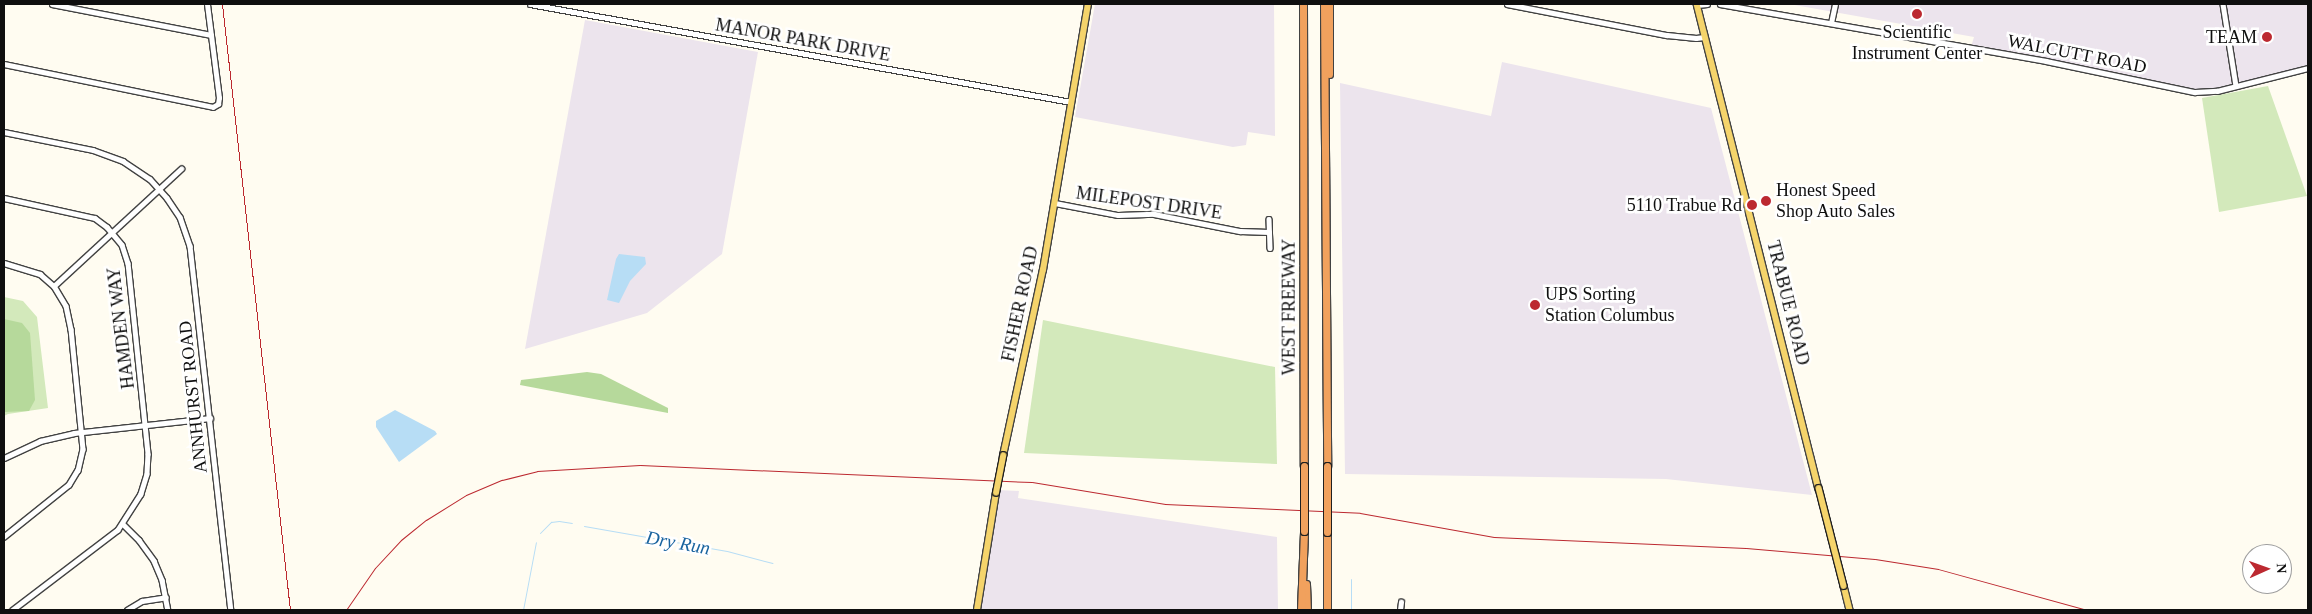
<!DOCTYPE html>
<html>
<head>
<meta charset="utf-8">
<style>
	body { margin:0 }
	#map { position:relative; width:2312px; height:614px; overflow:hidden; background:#fffcf1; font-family:"Times New Roman",serif }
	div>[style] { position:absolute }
	.industrial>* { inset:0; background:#ece4ed }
	.green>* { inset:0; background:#d3e9bb }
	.forest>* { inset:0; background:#b6d99b }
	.water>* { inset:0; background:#b7ddf5 }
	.stream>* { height:1px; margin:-0.5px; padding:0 0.5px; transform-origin:0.5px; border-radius:0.5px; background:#b7ddf5 }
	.roads { filter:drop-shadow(1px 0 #424242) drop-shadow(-1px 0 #424242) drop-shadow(0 1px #424242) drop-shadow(0 -1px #424242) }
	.minor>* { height:4.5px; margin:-2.25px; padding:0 2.25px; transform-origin:2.25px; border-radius:2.25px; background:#fff }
	.major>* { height:5.5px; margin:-2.75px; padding:0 2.75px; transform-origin:2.75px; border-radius:2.75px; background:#f5d46b }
	.highway>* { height:7px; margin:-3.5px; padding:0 3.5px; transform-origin:3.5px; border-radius:3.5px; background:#f1a15d }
	.rail>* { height:1px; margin:-0.5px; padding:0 0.5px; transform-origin:0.5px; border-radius:0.5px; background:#bc2930 }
	.bridges { filter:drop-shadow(1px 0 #202020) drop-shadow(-1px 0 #202020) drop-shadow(0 1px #202020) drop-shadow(0 -1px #202020) }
	.major-bridge>* { height:5.5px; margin:-2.75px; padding:0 2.75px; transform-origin:2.75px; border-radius:2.75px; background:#f5d46b }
	.highway-bridge>* { height:7px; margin:-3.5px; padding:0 3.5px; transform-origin:3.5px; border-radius:3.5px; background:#f1a15d }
	.dots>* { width:14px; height:14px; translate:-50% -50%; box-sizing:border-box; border:2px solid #fff; border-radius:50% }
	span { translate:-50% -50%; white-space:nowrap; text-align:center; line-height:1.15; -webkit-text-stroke:5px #fff; paint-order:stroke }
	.poi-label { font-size:18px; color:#0f0f0f }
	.right { translate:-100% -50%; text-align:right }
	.left { translate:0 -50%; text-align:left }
	.street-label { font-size:18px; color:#0f0f0f }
	.water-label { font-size:19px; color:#1a649f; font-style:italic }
	.frame { position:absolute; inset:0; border:5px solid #0f0f0f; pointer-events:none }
	.north { position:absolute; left:2242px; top:544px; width:50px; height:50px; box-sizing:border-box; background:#fff; border:1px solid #9f9f9f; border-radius:50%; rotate:88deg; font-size:14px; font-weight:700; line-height:20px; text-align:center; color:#0f0f0f }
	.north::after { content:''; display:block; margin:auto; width:18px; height:22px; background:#bc2930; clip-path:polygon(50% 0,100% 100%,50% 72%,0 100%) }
</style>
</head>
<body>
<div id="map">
	<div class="industrial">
		<div style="clip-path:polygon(1095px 4px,1274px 4px,1275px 136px,1248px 132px,1246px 145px,1233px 147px,1075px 117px)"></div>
		<div style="clip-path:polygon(1789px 4px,2308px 4px,2308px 68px,2202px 92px,1971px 47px,1974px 37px)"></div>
		<div style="clip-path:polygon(585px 20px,758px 52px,722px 254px,647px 313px,525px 349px)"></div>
		<div style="clip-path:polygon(1502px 62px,1711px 108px,1812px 495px,1666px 479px,1345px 474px,1340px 83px,1491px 116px)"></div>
		<div style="clip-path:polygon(997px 490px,1019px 491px,1018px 498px,1277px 537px,1278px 610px,977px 610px)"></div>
	</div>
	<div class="green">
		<div style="clip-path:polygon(2268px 86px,2307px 196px,2219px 212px,2202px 98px)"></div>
		<div style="clip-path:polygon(4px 297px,23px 301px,37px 317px,48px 408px,8px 414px,4px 416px)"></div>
		<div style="clip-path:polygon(1043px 320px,1275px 367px,1277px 464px,1024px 453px)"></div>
	</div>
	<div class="forest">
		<div style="clip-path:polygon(4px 319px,22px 323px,30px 333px,35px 400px,29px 411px,4px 412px)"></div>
		<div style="clip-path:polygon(587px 372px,601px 374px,668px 408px,668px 413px,520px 385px,521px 380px)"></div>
	</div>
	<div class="water">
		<div style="clip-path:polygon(619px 254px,645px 257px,646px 264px,630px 281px,619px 303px,607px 300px,616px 259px)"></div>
		<div style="clip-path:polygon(395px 410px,435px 431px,437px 434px,399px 462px,376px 427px,376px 421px)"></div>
	</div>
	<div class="stream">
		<div style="left:584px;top:526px;width:145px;rotate:9.9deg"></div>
		<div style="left:727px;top:551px;width:47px;rotate:14.9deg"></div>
		<div style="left:540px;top:533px;width:16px;rotate:-45deg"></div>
		<div style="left:551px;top:522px;width:8px;rotate:-7deg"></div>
		<div style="left:559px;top:521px;width:13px;rotate:9deg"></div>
		<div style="left:523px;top:610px;width:69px;rotate:-79.2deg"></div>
		<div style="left:1351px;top:610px;width:31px;rotate:-90deg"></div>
	</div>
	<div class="roads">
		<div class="minor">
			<div style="left:52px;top:4px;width:162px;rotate:11deg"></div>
			<div style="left:530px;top:4px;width:550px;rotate:10.27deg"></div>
			<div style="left:1507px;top:4px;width:163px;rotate:11deg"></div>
			<div style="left:1667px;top:35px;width:29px;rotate:6deg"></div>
			<div style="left:1696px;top:38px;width:8px;rotate:-7deg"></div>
			<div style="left:1720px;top:4px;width:331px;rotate:9.9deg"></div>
			<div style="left:2046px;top:61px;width:152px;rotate:11.8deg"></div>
			<div style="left:2195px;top:92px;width:22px;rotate:-3deg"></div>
			<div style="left:2217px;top:91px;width:94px;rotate:-14.2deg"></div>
			<div style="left:2223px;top:4px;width:83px;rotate:81deg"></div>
			<div style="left:1697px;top:5px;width:10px;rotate:-6deg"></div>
			<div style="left:1831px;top:23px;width:19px;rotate:-78deg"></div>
			<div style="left:4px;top:64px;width:213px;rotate:11.6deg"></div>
			<div style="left:213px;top:107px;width:6px;rotate:-31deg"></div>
			<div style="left:218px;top:104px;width:6px;rotate:-81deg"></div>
			<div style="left:219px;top:98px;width:95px;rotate:-97.3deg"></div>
			<div style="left:4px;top:132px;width:91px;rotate:11.4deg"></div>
			<div style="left:93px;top:150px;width:32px;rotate:20deg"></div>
			<div style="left:123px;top:161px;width:32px;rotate:34deg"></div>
			<div style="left:150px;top:179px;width:25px;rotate:48deg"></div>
			<div style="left:167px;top:198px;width:23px;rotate:56deg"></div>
			<div style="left:180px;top:217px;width:31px;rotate:71deg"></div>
			<div style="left:190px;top:246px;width:366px;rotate:83.6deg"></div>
			<div style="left:4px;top:198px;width:93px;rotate:12.4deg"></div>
			<div style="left:95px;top:218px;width:15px;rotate:37deg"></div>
			<div style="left:107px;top:227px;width:23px;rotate:50deg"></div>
			<div style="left:122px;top:245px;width:19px;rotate:72deg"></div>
			<div style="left:128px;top:263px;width:192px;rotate:84deg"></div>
			<div style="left:148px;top:454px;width:20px;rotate:93deg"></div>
			<div style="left:147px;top:474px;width:21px;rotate:107deg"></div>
			<div style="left:141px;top:494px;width:43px;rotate:122.6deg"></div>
			<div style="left:118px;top:530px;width:132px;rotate:142.7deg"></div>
			<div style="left:1055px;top:203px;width:64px;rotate:10.8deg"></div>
			<div style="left:1118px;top:215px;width:36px;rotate:-2deg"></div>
			<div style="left:1154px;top:214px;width:88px;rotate:11.2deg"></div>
			<div style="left:1240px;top:231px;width:29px;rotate:2deg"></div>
			<div style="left:1269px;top:219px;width:29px;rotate:88deg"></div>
			<div style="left:4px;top:263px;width:38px;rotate:17deg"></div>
			<div style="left:40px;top:274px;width:18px;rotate:41deg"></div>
			<div style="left:54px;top:286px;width:23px;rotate:59deg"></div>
			<div style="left:66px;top:306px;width:24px;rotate:78deg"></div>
			<div style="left:71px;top:329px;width:121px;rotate:84.3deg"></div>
			<div style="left:83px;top:449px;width:22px;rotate:103deg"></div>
			<div style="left:78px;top:470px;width:17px;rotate:121deg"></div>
			<div style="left:69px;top:485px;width:83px;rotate:141.3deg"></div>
			<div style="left:54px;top:286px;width:173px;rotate:-42.7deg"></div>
			<div style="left:4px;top:458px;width:40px;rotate:-25deg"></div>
			<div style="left:40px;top:441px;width:35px;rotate:-13deg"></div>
			<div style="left:74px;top:433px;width:137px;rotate:-6.3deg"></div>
			<div style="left:123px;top:524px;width:23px;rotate:45deg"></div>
			<div style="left:139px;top:540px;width:26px;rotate:54deg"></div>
			<div style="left:154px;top:561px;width:21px;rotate:67deg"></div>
			<div style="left:162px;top:580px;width:31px;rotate:79deg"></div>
			<div style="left:127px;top:610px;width:17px;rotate:-31deg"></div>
			<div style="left:142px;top:601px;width:24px;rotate:-9deg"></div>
			<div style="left:1400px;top:610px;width:8px;rotate:-83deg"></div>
		</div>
		<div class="major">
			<div style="left:1697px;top:4px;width:499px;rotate:75.9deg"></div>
			<div style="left:1003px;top:456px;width:190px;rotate:-77.9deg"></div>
			<div style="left:1043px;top:270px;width:270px;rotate:-80.4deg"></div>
			<div style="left:1844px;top:586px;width:25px;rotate:76deg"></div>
			<div style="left:977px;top:610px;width:119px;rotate:-80.8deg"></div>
		</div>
		<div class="highway">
			<div style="left:1303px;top:4px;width:462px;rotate:89.9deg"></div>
			<div style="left:1324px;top:4px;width:462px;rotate:89.6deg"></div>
			<div style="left:1329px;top:4px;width:70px;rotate:90deg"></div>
			<div style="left:1327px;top:532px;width:78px;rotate:90deg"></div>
			<div style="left:1306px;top:584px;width:26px;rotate:88deg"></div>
			<div style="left:1301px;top:610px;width:79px;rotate:-87.8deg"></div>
		</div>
	</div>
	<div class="rail">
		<div style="left:222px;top:4px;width:610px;rotate:83.6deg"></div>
		<div style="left:346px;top:610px;width:51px;rotate:-55.4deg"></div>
		<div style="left:375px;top:568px;width:38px;rotate:-47deg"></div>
		<div style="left:401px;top:540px;width:32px;rotate:-39deg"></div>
		<div style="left:426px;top:520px;width:47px;rotate:-32deg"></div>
		<div style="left:466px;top:495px;width:39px;rotate:-23deg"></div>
		<div style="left:502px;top:480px;width:36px;rotate:-14deg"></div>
		<div style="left:537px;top:471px;width:103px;rotate:-3.3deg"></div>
		<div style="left:640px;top:465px;width:392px;rotate:2.5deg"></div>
		<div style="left:1032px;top:482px;width:135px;rotate:9.4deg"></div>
		<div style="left:1165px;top:504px;width:195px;rotate:2.6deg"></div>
		<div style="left:1360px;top:513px;width:136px;rotate:10.2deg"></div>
		<div style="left:1494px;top:537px;width:252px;rotate:2.5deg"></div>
		<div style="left:1746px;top:548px;width:129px;rotate:4.9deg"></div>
		<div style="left:1875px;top:559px;width:64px;rotate:9deg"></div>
		<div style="left:1938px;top:569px;width:155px;rotate:15.4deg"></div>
	</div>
	<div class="bridges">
		<div class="major-bridge">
			<div style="left:1819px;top:488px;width:101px;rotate:75.7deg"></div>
			<div style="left:996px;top:493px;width:38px;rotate:-79deg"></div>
		</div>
		<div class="highway-bridge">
			<div style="left:1304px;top:466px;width:65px;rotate:90deg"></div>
			<div style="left:1327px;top:532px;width:66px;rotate:-90deg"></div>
		</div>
	</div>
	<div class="dots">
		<div style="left:1917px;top:14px;background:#bc2930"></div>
		<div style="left:2267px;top:37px;background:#bc2930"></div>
		<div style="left:1766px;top:201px;background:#bc2930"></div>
		<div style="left:1752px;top:205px;background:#bc2930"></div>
		<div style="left:1535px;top:305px;background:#bc2930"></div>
	</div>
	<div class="poi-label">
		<span style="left:1917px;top:43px">Scientific<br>Instrument Center</span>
		<span class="right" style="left:2257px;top:37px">TEAM</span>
		<span class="left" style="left:1776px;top:201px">Honest Speed<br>Shop Auto Sales</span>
		<span class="right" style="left:1742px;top:205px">5110 Trabue Rd</span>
		<span class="left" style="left:1545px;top:305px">UPS Sorting<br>Station Columbus</span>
	</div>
	<div class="street-label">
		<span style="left:803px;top:40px;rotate:10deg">MANOR PARK DRIVE</span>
		<span style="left:2077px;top:54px;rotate:11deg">WALCUTT ROAD</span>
		<span style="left:1149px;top:203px;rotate:8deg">MILEPOST DRIVE</span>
		<span style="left:1788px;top:303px;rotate:76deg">TRABUE ROAD</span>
		<span style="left:1020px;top:304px;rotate:-78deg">FISHER ROAD</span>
		<span style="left:1289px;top:307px;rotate:-90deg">WEST FREEWAY</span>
		<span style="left:121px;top:328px;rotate:-97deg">HAMDEN WAY</span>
		<span style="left:193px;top:397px;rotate:-96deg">ANNHURST ROAD</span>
	</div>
	<div class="water-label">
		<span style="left:678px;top:543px;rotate:10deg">Dry Run</span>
	</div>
	<div class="frame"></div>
	<div class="north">N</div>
</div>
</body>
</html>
